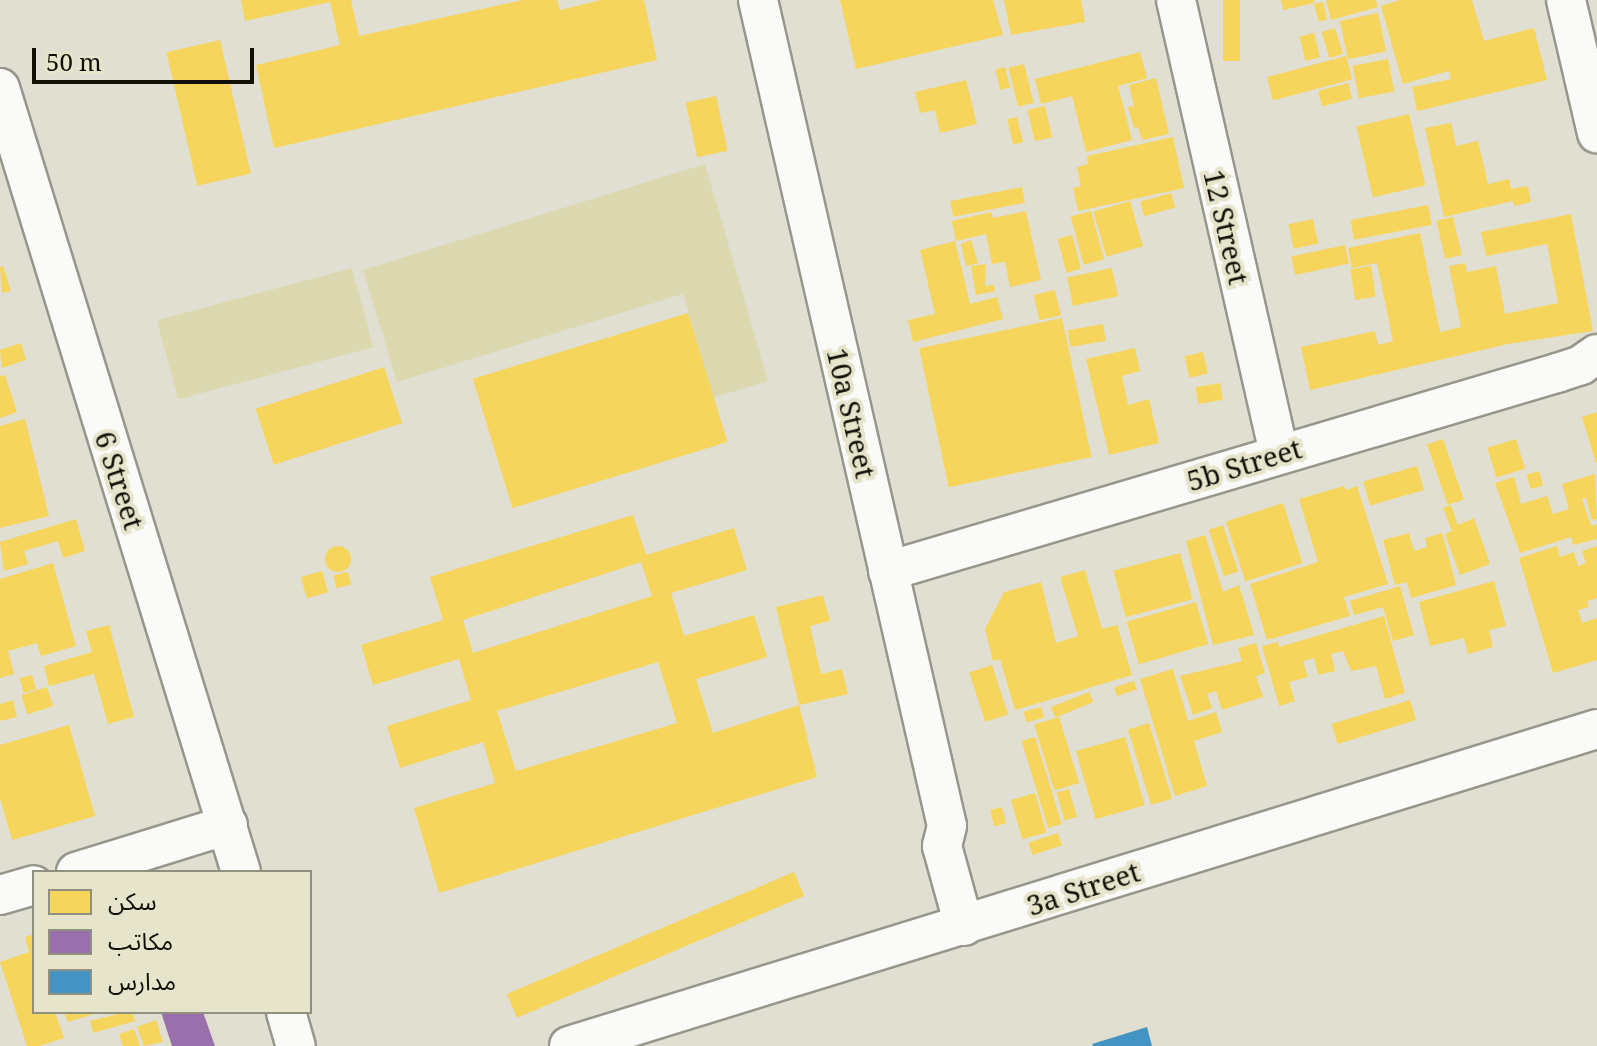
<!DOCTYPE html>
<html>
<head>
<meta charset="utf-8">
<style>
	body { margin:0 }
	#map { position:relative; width:1597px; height:1046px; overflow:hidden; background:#e0dfd1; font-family:"Noto Serif","Noto Sans Arabic",serif }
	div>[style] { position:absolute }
	.green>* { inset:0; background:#dcd9b1; transform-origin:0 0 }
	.homes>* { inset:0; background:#f6d55c; transform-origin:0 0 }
	.round { border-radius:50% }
	.offices>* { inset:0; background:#9970ab }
	.schools>* { inset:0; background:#4393c3 }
	.roads { filter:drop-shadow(2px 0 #96968b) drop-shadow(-2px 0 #96968b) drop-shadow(0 2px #96968b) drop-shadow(0 -2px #96968b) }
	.minor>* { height:38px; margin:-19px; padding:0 19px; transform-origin:19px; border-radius:19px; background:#fafaf8 }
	span { translate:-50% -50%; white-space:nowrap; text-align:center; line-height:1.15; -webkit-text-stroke:8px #e6e4cb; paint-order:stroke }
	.street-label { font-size:28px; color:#111007 }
	.legend { position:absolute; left:32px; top:870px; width:280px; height:144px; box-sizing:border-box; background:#e6e4cb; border:2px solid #918f7d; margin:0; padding:10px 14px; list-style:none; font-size:24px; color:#111007 }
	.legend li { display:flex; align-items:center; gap:16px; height:40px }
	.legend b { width:40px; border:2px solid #918f7d }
	.scale { position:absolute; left:32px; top:48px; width:222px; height:36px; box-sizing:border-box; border:4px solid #111007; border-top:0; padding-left:10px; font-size:24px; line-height:28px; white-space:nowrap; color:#111007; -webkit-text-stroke:6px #e6e4cb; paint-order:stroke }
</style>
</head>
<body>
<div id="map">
	<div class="green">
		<div style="clip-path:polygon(705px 164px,768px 381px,713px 398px,683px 294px,397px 382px,363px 270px)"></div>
		<div style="left:352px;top:268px;width:82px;height:202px;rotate:75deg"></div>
	</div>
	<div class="homes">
		<div style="clip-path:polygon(241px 0,351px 0,359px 36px,523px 0,557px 0,560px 10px,601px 0,644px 0,657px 60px,274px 148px,256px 65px,340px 45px,330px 2px,245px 21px)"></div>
		<div style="clip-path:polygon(840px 0,993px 0,1003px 35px,856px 69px)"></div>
		<div style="clip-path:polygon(1004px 0,1081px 0,1085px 22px,1011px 35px)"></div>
		<div style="left:1223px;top:0;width:17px;height:61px"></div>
		<div style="clip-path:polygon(1281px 0,1314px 0,1314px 3px,1283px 10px)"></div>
		<div style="clip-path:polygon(1326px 0,1376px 0,1378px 7px,1331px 20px)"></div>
		<div style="clip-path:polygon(1400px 0,1472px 0,1484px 41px,1534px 28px,1547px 80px,1417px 111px,1412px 87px,1451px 79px,1449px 71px,1403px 84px,1381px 6px)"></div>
		<div style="left:1323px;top:2px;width:18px;height:9px;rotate:77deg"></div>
		<div style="left:1378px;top:13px;width:39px;height:39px;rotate:78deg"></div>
		<div style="left:1335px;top:28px;width:27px;height:14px;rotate:73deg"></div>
		<div style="left:1314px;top:33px;width:25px;height:15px;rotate:76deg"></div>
		<div style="left:220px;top:40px;width:137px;height:55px;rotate:77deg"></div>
		<div style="clip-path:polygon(1140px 52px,1147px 78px,1118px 86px,1132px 140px,1086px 152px,1072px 96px,1041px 104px,1035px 79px)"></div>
		<div style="left:1346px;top:56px;width:24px;height:82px;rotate:75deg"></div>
		<div style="left:1388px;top:59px;width:33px;height:36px;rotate:79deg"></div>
		<div style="left:1024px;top:64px;width:40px;height:16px;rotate:76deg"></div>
		<div style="left:1005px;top:67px;width:21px;height:10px;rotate:76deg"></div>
		<div style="clip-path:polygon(1156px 78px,1169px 134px,1142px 140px,1138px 127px,1134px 128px,1128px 107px,1134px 106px,1129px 85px)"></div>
		<div style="clip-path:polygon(966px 80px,977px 124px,940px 133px,935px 110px,920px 113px,915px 92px)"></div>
		<div style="left:1348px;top:83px;width:16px;height:31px;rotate:75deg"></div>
		<div style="left:716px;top:96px;width:56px;height:31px;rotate:78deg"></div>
		<div style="left:1045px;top:106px;width:32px;height:18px;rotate:77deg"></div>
		<div style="left:1409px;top:114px;width:73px;height:54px;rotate:77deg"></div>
		<div style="left:1017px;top:117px;width:26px;height:10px;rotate:77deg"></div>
		<div style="clip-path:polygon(1451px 123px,1456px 146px,1478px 141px,1488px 184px,1509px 179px,1511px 189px,1528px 186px,1531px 202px,1514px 206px,1513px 201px,1444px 217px,1425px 128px)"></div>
		<div style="clip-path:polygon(1173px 137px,1184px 188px,1078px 211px,1073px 188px,1081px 186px,1077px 167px,1088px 164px,1087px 156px)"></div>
		<div style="left:1022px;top:187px;width:16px;height:73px;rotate:79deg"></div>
		<div style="left:1171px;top:193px;width:15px;height:32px;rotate:74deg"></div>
		<div style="left:1130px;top:201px;width:47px;height:38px;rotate:74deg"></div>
		<div style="left:1428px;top:205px;width:20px;height:79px;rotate:79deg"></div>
		<div style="clip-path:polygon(1026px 211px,1041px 280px,1010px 287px,1005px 262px,992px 264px,986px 234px,956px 241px,952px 221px,991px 212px,993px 218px)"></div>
		<div style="left:1091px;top:211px;width:50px;height:21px;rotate:75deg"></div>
		<div style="clip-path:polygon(1571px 214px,1593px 331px,1508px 344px,1310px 390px,1301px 347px,1375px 331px,1378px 345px,1393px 341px,1377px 263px,1352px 268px,1348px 248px,1420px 233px,1440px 332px,1461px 327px,1449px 266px,1465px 263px,1467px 272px,1496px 266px,1505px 314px,1558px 303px,1547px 244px,1486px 256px,1481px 232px)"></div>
		<div style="left:1453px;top:217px;width:39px;height:17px;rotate:77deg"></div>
		<div style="left:1313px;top:219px;width:25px;height:25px;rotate:78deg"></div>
		<div style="left:1072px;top:235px;width:35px;height:15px;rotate:75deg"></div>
		<div style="clip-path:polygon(971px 240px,978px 263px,966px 266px,961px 244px)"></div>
		<div style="clip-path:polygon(955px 241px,970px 304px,997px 297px,1003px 319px,913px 342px,908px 320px,935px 314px,920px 250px)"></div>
		<div style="left:1345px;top:245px;width:19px;height:55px;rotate:78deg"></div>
		<div style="clip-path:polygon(986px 264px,985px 286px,994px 285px,995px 291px,976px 295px,971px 266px)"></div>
		<div style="clip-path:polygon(3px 266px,11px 291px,2px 293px,0 267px)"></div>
		<div style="left:1371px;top:266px;width:31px;height:21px;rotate:81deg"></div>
		<div style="left:1112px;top:268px;width:29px;height:46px;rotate:78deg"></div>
		<div style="left:1055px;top:290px;width:26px;height:22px;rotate:77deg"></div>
		<div style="left:688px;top:313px;width:135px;height:225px;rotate:73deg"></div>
		<div style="left:1062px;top:318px;width:142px;height:146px;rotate:78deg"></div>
		<div style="left:1103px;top:324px;width:17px;height:36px;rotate:80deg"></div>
		<div style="clip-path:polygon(21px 343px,26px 360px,2px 368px,0 350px)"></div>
		<div style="clip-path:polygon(1135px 348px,1140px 371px,1122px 376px,1128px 405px,1149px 399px,1159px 443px,1109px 455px,1086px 359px)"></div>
		<div style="left:1203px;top:352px;width:22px;height:19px;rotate:77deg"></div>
		<div style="left:384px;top:367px;width:59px;height:135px;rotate:72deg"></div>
		<div style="clip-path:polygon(5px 375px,17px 412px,0 418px,0 376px)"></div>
		<div style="left:1220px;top:383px;width:17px;height:25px;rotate:80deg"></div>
		<div style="clip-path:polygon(1597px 412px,1597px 463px,1596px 463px,1582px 417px)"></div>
		<div style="clip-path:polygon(25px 419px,49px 516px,0 528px,0 426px)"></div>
		<div style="left:1443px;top:439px;width:64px;height:17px;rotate:71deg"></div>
		<div style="left:1516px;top:439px;width:31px;height:30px;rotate:73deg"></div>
		<div style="left:1417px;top:466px;width:25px;height:56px;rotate:74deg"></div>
		<div style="left:1539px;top:471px;width:15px;height:13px;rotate:74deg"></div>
		<div style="clip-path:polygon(1595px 474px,1597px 519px,1592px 520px,1586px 498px,1582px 499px,1591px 526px,1597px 524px,1597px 539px,1573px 545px,1571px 537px,1520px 553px,1495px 483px,1514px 477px,1521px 504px,1547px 496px,1553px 514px,1569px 509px,1562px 484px)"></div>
		<div style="clip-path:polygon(1344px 486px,1346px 490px,1357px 486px,1388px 584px,1344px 597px,1350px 616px,1267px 640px,1250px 584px,1318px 562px,1299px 499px)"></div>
		<div style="left:1283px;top:503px;width:63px;height:60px;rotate:72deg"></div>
		<div style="clip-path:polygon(1451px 505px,1458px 525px,1474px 518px,1490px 564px,1460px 575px,1445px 534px,1452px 531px,1443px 508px)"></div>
		<div style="clip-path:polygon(evenodd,633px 515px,646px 555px,734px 528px,747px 570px,671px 593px,684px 636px,754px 615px,767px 657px,696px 679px,713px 733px,799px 705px,817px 777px,439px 893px,414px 808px,495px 783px,483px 742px,400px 768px,387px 726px,471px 700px,459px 659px,373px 685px,361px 645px,443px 620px,430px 577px,633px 515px,641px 562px,652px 596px,473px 653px,463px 620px,641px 562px,633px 515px,658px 662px,677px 723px,516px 771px,497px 711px,658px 662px)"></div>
		<div style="clip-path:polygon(76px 519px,85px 551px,63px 558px,58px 541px,24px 551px,28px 564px,4px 571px,0 542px)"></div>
		<div style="left:1223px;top:525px;width:49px;height:15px;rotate:72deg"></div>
		<div style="clip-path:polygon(1409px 533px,1414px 551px,1427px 547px,1425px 538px,1442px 533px,1456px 585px,1411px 598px,1407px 582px,1395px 585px,1383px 540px)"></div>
		<div style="clip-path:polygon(1205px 535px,1223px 592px,1239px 585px,1254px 635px,1213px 645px,1186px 541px)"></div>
		<div style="clip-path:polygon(1557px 546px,1560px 557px,1574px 552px,1578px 566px,1586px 563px,1582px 551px,1597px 546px,1597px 598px,1587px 601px,1589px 607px,1578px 610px,1582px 623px,1597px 618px,1597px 660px,1553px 673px,1519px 558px)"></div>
		<div class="round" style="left:325px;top:546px;width:26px;height:26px"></div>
		<div style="left:1180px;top:553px;width:48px;height:69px;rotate:75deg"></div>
		<div style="clip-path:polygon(53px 563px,76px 646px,41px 656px,37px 643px,8px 651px,14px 674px,0 678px,0 579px)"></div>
		<div style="clip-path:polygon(1085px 570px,1102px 629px,1117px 625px,1132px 675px,1015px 710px,1000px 659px,993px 661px,985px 629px,1004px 592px,1041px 582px,1056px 643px,1078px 636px,1060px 577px)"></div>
		<div style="left:322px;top:571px;width:22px;height:22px;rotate:74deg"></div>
		<div style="left:348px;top:572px;width:13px;height:15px;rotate:77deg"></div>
		<div style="clip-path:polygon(1494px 581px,1506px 626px,1489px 630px,1493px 647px,1468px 654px,1464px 638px,1430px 646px,1419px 602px)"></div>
		<div style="clip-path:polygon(1400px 586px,1414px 635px,1393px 641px,1383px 607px,1354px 615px,1350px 601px)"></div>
		<div style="clip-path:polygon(823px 595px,830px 621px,810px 626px,821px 674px,842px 669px,848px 694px,799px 705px,776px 607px)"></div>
		<div style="left:1196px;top:602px;width:44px;height:72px;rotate:74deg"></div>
		<div style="clip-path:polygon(1384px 616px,1405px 693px,1385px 699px,1376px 666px,1351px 671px,1343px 651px,1331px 654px,1335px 671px,1318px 675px,1314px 658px,1303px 661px,1308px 677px,1289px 682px,1295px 701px,1279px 706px,1262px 646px,1278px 642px,1279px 647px)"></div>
		<div style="clip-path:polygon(109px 625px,134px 717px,108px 724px,94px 674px,49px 686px,44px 666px,92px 652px,86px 631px)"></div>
		<div style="clip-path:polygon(1256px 643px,1265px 673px,1256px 676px,1263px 697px,1222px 710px,1216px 691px,1207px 694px,1212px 708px,1193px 715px,1180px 676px,1242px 661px,1238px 648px)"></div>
		<div style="left:992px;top:665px;width:52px;height:24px;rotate:72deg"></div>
		<div style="clip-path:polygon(1173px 669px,1188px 721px,1216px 712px,1222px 732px,1194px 741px,1207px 786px,1175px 796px,1140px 679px)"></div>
		<div style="left:32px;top:675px;width:15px;height:13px;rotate:74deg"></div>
		<div style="left:1134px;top:681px;width:9px;height:21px;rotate:72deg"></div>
		<div style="left:47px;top:687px;width:20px;height:27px;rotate:72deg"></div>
		<div style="left:1089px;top:692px;width:11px;height:41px;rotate:68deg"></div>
		<div style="clip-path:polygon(13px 700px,17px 717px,0 721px,0 704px)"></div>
		<div style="left:1410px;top:700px;width:21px;height:82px;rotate:73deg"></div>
		<div style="left:1041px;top:707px;width:11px;height:18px;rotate:75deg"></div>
		<div style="left:1059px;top:717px;width:69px;height:26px;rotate:73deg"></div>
		<div style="left:1149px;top:723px;width:79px;height:22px;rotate:73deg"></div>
		<div style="clip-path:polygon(69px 725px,95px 816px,12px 840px,0 798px,0 745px)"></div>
		<div style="left:1035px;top:737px;width:91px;height:14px;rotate:73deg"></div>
		<div style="left:1125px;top:737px;width:71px;height:51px;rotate:74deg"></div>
		<div style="left:1069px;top:789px;width:29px;height:13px;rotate:74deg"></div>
		<div style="left:1035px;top:793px;width:41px;height:25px;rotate:74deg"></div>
		<div style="left:1002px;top:807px;width:17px;height:12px;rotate:77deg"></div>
		<div style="left:1058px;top:833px;width:13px;height:31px;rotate:72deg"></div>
		<div style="left:794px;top:872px;width:26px;height:312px;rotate:67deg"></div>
		<div style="clip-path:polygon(34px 934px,34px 1012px,55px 1012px,64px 1038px,40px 1046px,27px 1046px,0 962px,29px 952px,25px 937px)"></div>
		<div style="clip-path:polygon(64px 1012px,97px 1012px,97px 1013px,68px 1022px)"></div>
		<div style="clip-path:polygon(125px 1012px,132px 1012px,135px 1021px,93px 1033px,90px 1021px)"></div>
		<div style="clip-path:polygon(156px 1020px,163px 1042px,144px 1046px,137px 1027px)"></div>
		<div style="clip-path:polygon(134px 1029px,140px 1046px,123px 1046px,119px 1034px)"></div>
	</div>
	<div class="offices">
		<div style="clip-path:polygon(161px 1012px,203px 1012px,215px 1046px,172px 1046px)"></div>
	</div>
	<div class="schools">
		<div style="clip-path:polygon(1147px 1027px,1152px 1046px,1093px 1046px,1092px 1044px)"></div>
	</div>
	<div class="roads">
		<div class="minor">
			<div style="left:758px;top:0;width:847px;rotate:77.11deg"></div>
			<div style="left:947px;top:826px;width:21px;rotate:104deg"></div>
			<div style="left:942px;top:846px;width:83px;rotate:74.6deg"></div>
			<div style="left:1176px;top:0;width:465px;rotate:77.2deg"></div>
			<div style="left:1566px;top:0;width:137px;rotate:76.9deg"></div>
			<div style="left:0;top:88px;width:820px;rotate:72.91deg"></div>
			<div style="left:888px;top:571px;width:698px;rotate:-16.49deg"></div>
			<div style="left:1557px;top:373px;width:25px;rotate:-18deg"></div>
			<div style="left:1581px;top:365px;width:19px;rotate:-35deg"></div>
			<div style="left:76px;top:872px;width:159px;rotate:-17.2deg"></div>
			<div style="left:0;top:895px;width:35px;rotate:-16deg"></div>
			<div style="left:286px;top:1012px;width:35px;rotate:74deg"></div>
			<div style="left:569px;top:1046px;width:1076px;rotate:-17.14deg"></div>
		</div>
	</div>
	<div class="street-label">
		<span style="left:1227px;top:227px;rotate:77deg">12 Street</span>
		<span style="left:852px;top:413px;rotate:77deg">10a Street</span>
		<span style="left:1244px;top:464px;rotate:-17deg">5b Street</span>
		<span style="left:120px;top:480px;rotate:72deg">6 Street</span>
		<span style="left:1083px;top:888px;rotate:-18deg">3a Street</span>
	</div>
	<ul class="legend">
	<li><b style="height:22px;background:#f6d55c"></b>سكن</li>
	<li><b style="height:22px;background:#9970ab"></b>مكاتب</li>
	<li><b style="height:22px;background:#4393c3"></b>مدارس</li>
	</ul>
	<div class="scale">50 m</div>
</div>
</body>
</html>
